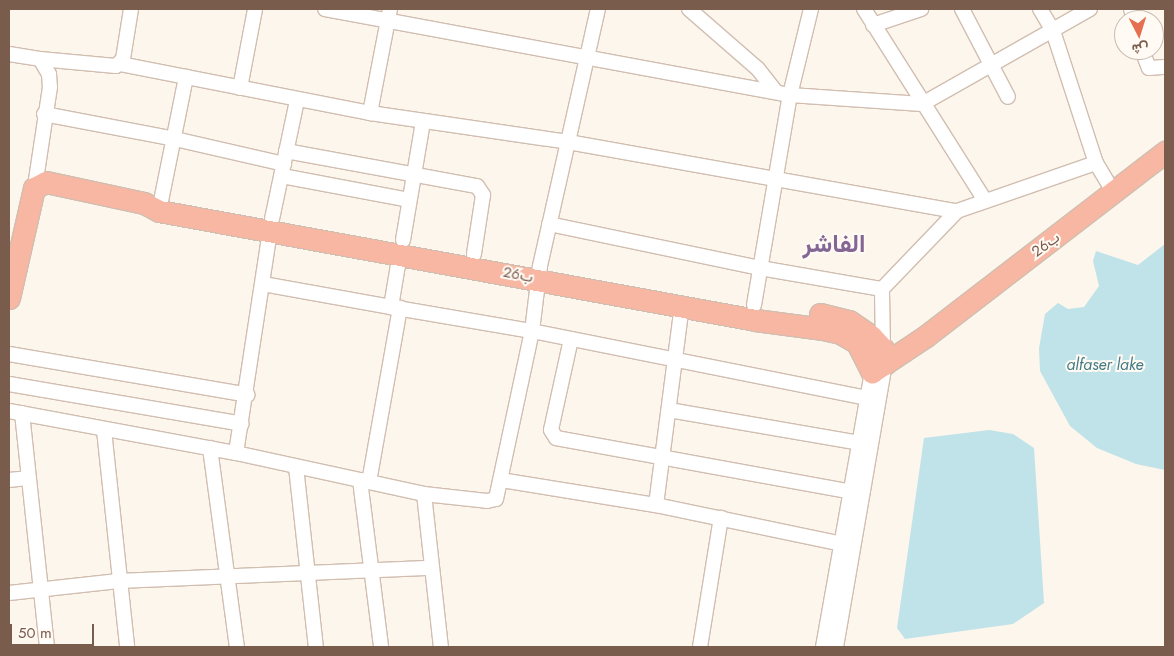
<!DOCTYPE html>
<html>
<head>
<meta charset="utf-8">
<style>
	body { margin:0 }
	#map { position:relative; width:1174px; height:656px; overflow:hidden; background:#fdf6ec; font-family:Jost,Vazirmatn,sans-serif }
	div>[style] { position:absolute }
	.water>* { inset:0; background:#bfe3e8 }
	.roads { filter:drop-shadow(1px 0 #d1beb0) drop-shadow(-1px 0 #d1beb0) drop-shadow(0 1px #d1beb0) drop-shadow(0 -1px #d1beb0) }
	.minor>* { height:14px; margin:-7px; padding:0 7px; transform-origin:7px; border-radius:7px; background:#fff }
	.highway>* { height:21px; margin:-10.5px; padding:0 10.5px; transform-origin:10.5px; border-radius:10.5px; background:#f7b7a3 }
	span { translate:-50% -50%; white-space:nowrap; text-align:center; line-height:1.15; -webkit-text-stroke:4px #fffaf3; paint-order:stroke }
	.street-label { font-size:15px; color:#7a5c4d }
	.water-label { font-size:16px; color:#437c86; font-style:italic }
	.town-label { font-size:25px; color:#846695; font-weight:700 }
	.frame { position:absolute; inset:0; border:10px solid #7a5c4d; pointer-events:none }
	.north { position:absolute; left:1114px; top:10px; width:50px; height:50px; box-sizing:border-box; background:#fffaf3; border:1px solid #cabbb1; border-radius:50%; rotate:175deg; font-size:14px; font-weight:700; line-height:20px; text-align:center; color:#7a5c4d }
	.north::after { content:''; display:block; margin:auto; width:18px; height:22px; background:#e76f51; clip-path:polygon(50% 0,100% 100%,50% 72%,0 100%) }
	.scale { position:absolute; left:10px; top:624px; width:84px; height:22px; box-sizing:border-box; border:2px solid #7a5c4d; border-top:0; padding-left:6px; font-size:15px; line-height:18px; white-space:nowrap; color:#7a5c4d; -webkit-text-stroke:4px #fffaf3; paint-order:stroke }
</style>
</head>
<body>
<div id="map">
	<div class="water">
		<div style="clip-path:polygon(1165px 244px,1165px 470px,1136px 464px,1097px 448px,1070px 426px,1040px 371px,1039px 348px,1045px 314px,1058px 303px,1068px 309px,1084px 307px,1099px 286px,1093px 261px,1096px 251px,1138px 265px)"></div>
		<div style="clip-path:polygon(989px 430px,1013px 434px,1034px 448px,1044px 603px,1013px 624px,905px 639px,897px 628px,924px 438px)"></div>
	</div>
	<div class="roads">
		<div class="minor">
			<div style="left:325px;top:9px;width:473px;rotate:10.5deg"></div>
			<div style="left:790px;top:95px;width:132px;rotate:3.9deg"></div>
			<div style="left:922px;top:104px;width:193px;rotate:-29.5deg"></div>
			<div style="left:689px;top:9px;width:91px;rotate:41deg"></div>
			<div style="left:758px;top:69px;width:29px;rotate:52deg"></div>
			<div style="left:864px;top:9px;width:225px;rotate:57.7deg"></div>
			<div style="left:962px;top:9px;width:99px;rotate:62.4deg"></div>
			<div style="left:1040px;top:9px;width:26px;rotate:59deg"></div>
			<div style="left:1053px;top:31px;width:139px;rotate:72deg"></div>
			<div style="left:1096px;top:163px;width:35px;rotate:59deg"></div>
			<div style="left:1131px;top:9px;width:11px;rotate:75deg"></div>
			<div style="left:873px;top:25px;width:51px;rotate:-18.4deg"></div>
			<div style="left:1142px;top:50px;width:19px;rotate:69deg"></div>
			<div style="left:1149px;top:68px;width:16px;rotate:-4deg"></div>
			<div style="left:9px;top:54px;width:31px;rotate:9deg"></div>
			<div style="left:40px;top:59px;width:17px;rotate:59deg"></div>
			<div style="left:49px;top:74px;width:13px;rotate:86deg"></div>
			<div style="left:50px;top:87px;width:100px;rotate:98.6deg"></div>
			<div style="left:40px;top:59px;width:76px;rotate:5.3deg"></div>
			<div style="left:116px;top:66px;width:10px;rotate:-45deg"></div>
			<div style="left:123px;top:59px;width:51px;rotate:-80.9deg"></div>
			<div style="left:120px;top:64px;width:255px;rotate:11.1deg"></div>
			<div style="left:370px;top:113px;width:200px;rotate:8.3deg"></div>
			<div style="left:568px;top:142px;width:395px;rotate:10.1deg"></div>
			<div style="left:957px;top:211px;width:147px;rotate:-19.1deg"></div>
			<div style="left:240px;top:88px;width:80px;rotate:-79.2deg"></div>
			<div style="left:370px;top:113px;width:106px;rotate:-79.1deg"></div>
			<div style="left:44px;top:114px;width:133px;rotate:10.8deg"></div>
			<div style="left:175px;top:139px;width:112px;rotate:12.9deg"></div>
			<div style="left:286px;top:151px;width:194px;rotate:10.4deg"></div>
			<div style="left:477px;top:186px;width:11px;rotate:56deg"></div>
			<div style="left:483px;top:195px;width:60px;rotate:98.7deg"></div>
			<div style="left:282px;top:176px;width:129px;rotate:10.7deg"></div>
			<div style="left:159px;top:211px;width:137px;rotate:-78.6deg"></div>
			<div style="left:272px;top:219px;width:122px;rotate:-78.1deg"></div>
			<div style="left:549px;top:224px;width:216px;rotate:11.8deg"></div>
			<div style="left:760px;top:268px;width:124px;rotate:9.8deg"></div>
			<div style="left:403px;top:240px;width:120px;rotate:-80.4deg"></div>
			<div style="left:400px;top:253px;width:55px;rotate:99.5deg"></div>
			<div style="left:391px;top:307px;width:143px;rotate:9.7deg"></div>
			<div style="left:532px;top:331px;width:341px;rotate:11.3deg"></div>
			<div style="left:263px;top:284px;width:130px;rotate:10.2deg"></div>
			<div style="left:754px;top:305px;width:213px;rotate:-80.3deg"></div>
			<div style="left:790px;top:95px;width:89px;rotate:-76.3deg"></div>
			<div style="left:571px;top:339px;width:93px;rotate:102.4deg"></div>
			<div style="left:551px;top:430px;width:9px;rotate:58deg"></div>
			<div style="left:556px;top:438px;width:298px;rotate:10.3deg"></div>
			<div style="left:883px;top:349px;width:60px;rotate:-91deg"></div>
			<div style="left:882px;top:289px;width:108px;rotate:-46.1deg"></div>
			<div style="left:9px;top:354px;width:242px;rotate:9.7deg"></div>
			<div style="left:9px;top:384px;width:236px;rotate:9.7deg"></div>
			<div style="left:669px;top:410px;width:199px;rotate:9.8deg"></div>
			<div style="left:9px;top:411px;width:231px;rotate:10.5deg"></div>
			<div style="left:236px;top:453px;width:192px;rotate:12.3deg"></div>
			<div style="left:424px;top:494px;width:63px;rotate:6.3deg"></div>
			<div style="left:487px;top:501px;width:9px;rotate:-13deg"></div>
			<div style="left:496px;top:499px;width:172px;rotate:-77.9deg"></div>
			<div style="left:532px;top:331px;width:65px;rotate:-83deg"></div>
			<div style="left:540px;top:266px;width:263px;rotate:-77.3deg"></div>
			<div style="left:22px;top:413px;width:235px;rotate:83.9deg"></div>
			<div style="left:104px;top:430px;width:218px;rotate:83.9deg"></div>
			<div style="left:210px;top:448px;width:201px;rotate:82.3deg"></div>
			<div style="left:236px;top:453px;width:225px;rotate:-81.3deg"></div>
			<div style="left:296px;top:467px;width:181px;rotate:83.7deg"></div>
			<div style="left:9px;top:480px;width:18px;rotate:-6deg"></div>
			<div style="left:360px;top:480px;width:168px;rotate:82.8deg"></div>
			<div style="left:501px;top:480px;width:157px;rotate:9.2deg"></div>
			<div style="left:656px;top:505px;width:200px;rotate:11.8deg"></div>
			<div style="left:369px;top:482px;width:177px;rotate:-79.9deg"></div>
			<div style="left:424px;top:494px;width:154px;rotate:83.7deg"></div>
			<div style="left:656px;top:505px;width:202px;rotate:-82.6deg"></div>
			<div style="left:9px;top:593px;width:110px;rotate:-6.3deg"></div>
			<div style="left:118px;top:581px;width:314px;rotate:-2.4deg"></div>
			<div style="left:700px;top:647px;width:131px;rotate:-80.8deg"></div>
			<div style="left:823px;top:647px;width:279px;rotate:-79.9deg"></div>
			<div style="left:836px;top:647px;width:287px;rotate:-80.2deg"></div>
		</div>
		<div class="highway">
			<div style="left:9px;top:298px;width:113px;rotate:-77.2deg"></div>
			<div style="left:34px;top:188px;width:13px;rotate:-27deg"></div>
			<div style="left:46px;top:182px;width:100px;rotate:12.1deg"></div>
			<div style="left:144px;top:203px;width:17px;rotate:28deg"></div>
			<div style="left:159px;top:211px;width:606px;rotate:10.36deg"></div>
			<div style="left:755px;top:320px;width:69px;rotate:7.5deg"></div>
			<div style="left:823px;top:329px;width:17px;rotate:13deg"></div>
			<div style="left:840px;top:333px;width:20px;rotate:30deg"></div>
			<div style="left:857px;top:343px;width:33px;rotate:63deg"></div>
			<div style="left:872px;top:372px;width:65px;rotate:-33.7deg"></div>
			<div style="left:926px;top:336px;width:302px;rotate:-37.6deg"></div>
			<div style="left:820px;top:314px;width:30px;rotate:14deg"></div>
			<div style="left:849px;top:321px;width:27px;rotate:34deg"></div>
			<div style="left:871px;top:336px;width:18px;rotate:47deg"></div>
			<div style="left:883px;top:349px;width:15px;rotate:82deg"></div>
		</div>
	</div>
	<div class="street-label">
		<span style="left:1046px;top:245px;rotate:-37deg">26ب</span>
		<span style="left:518px;top:275px;rotate:11deg">26ب</span>
	</div>
	<div class="water-label">
		<span style="left:1105px;top:365px">alfaser lake</span>
	</div>
	<div class="town-label">
		<span style="left:834px;top:243px">الفاشر</span>
	</div>
	<div class="frame"></div>
	<div class="north">ش</div>
	<div class="scale">50 m</div>
</div>
</body>
</html>
